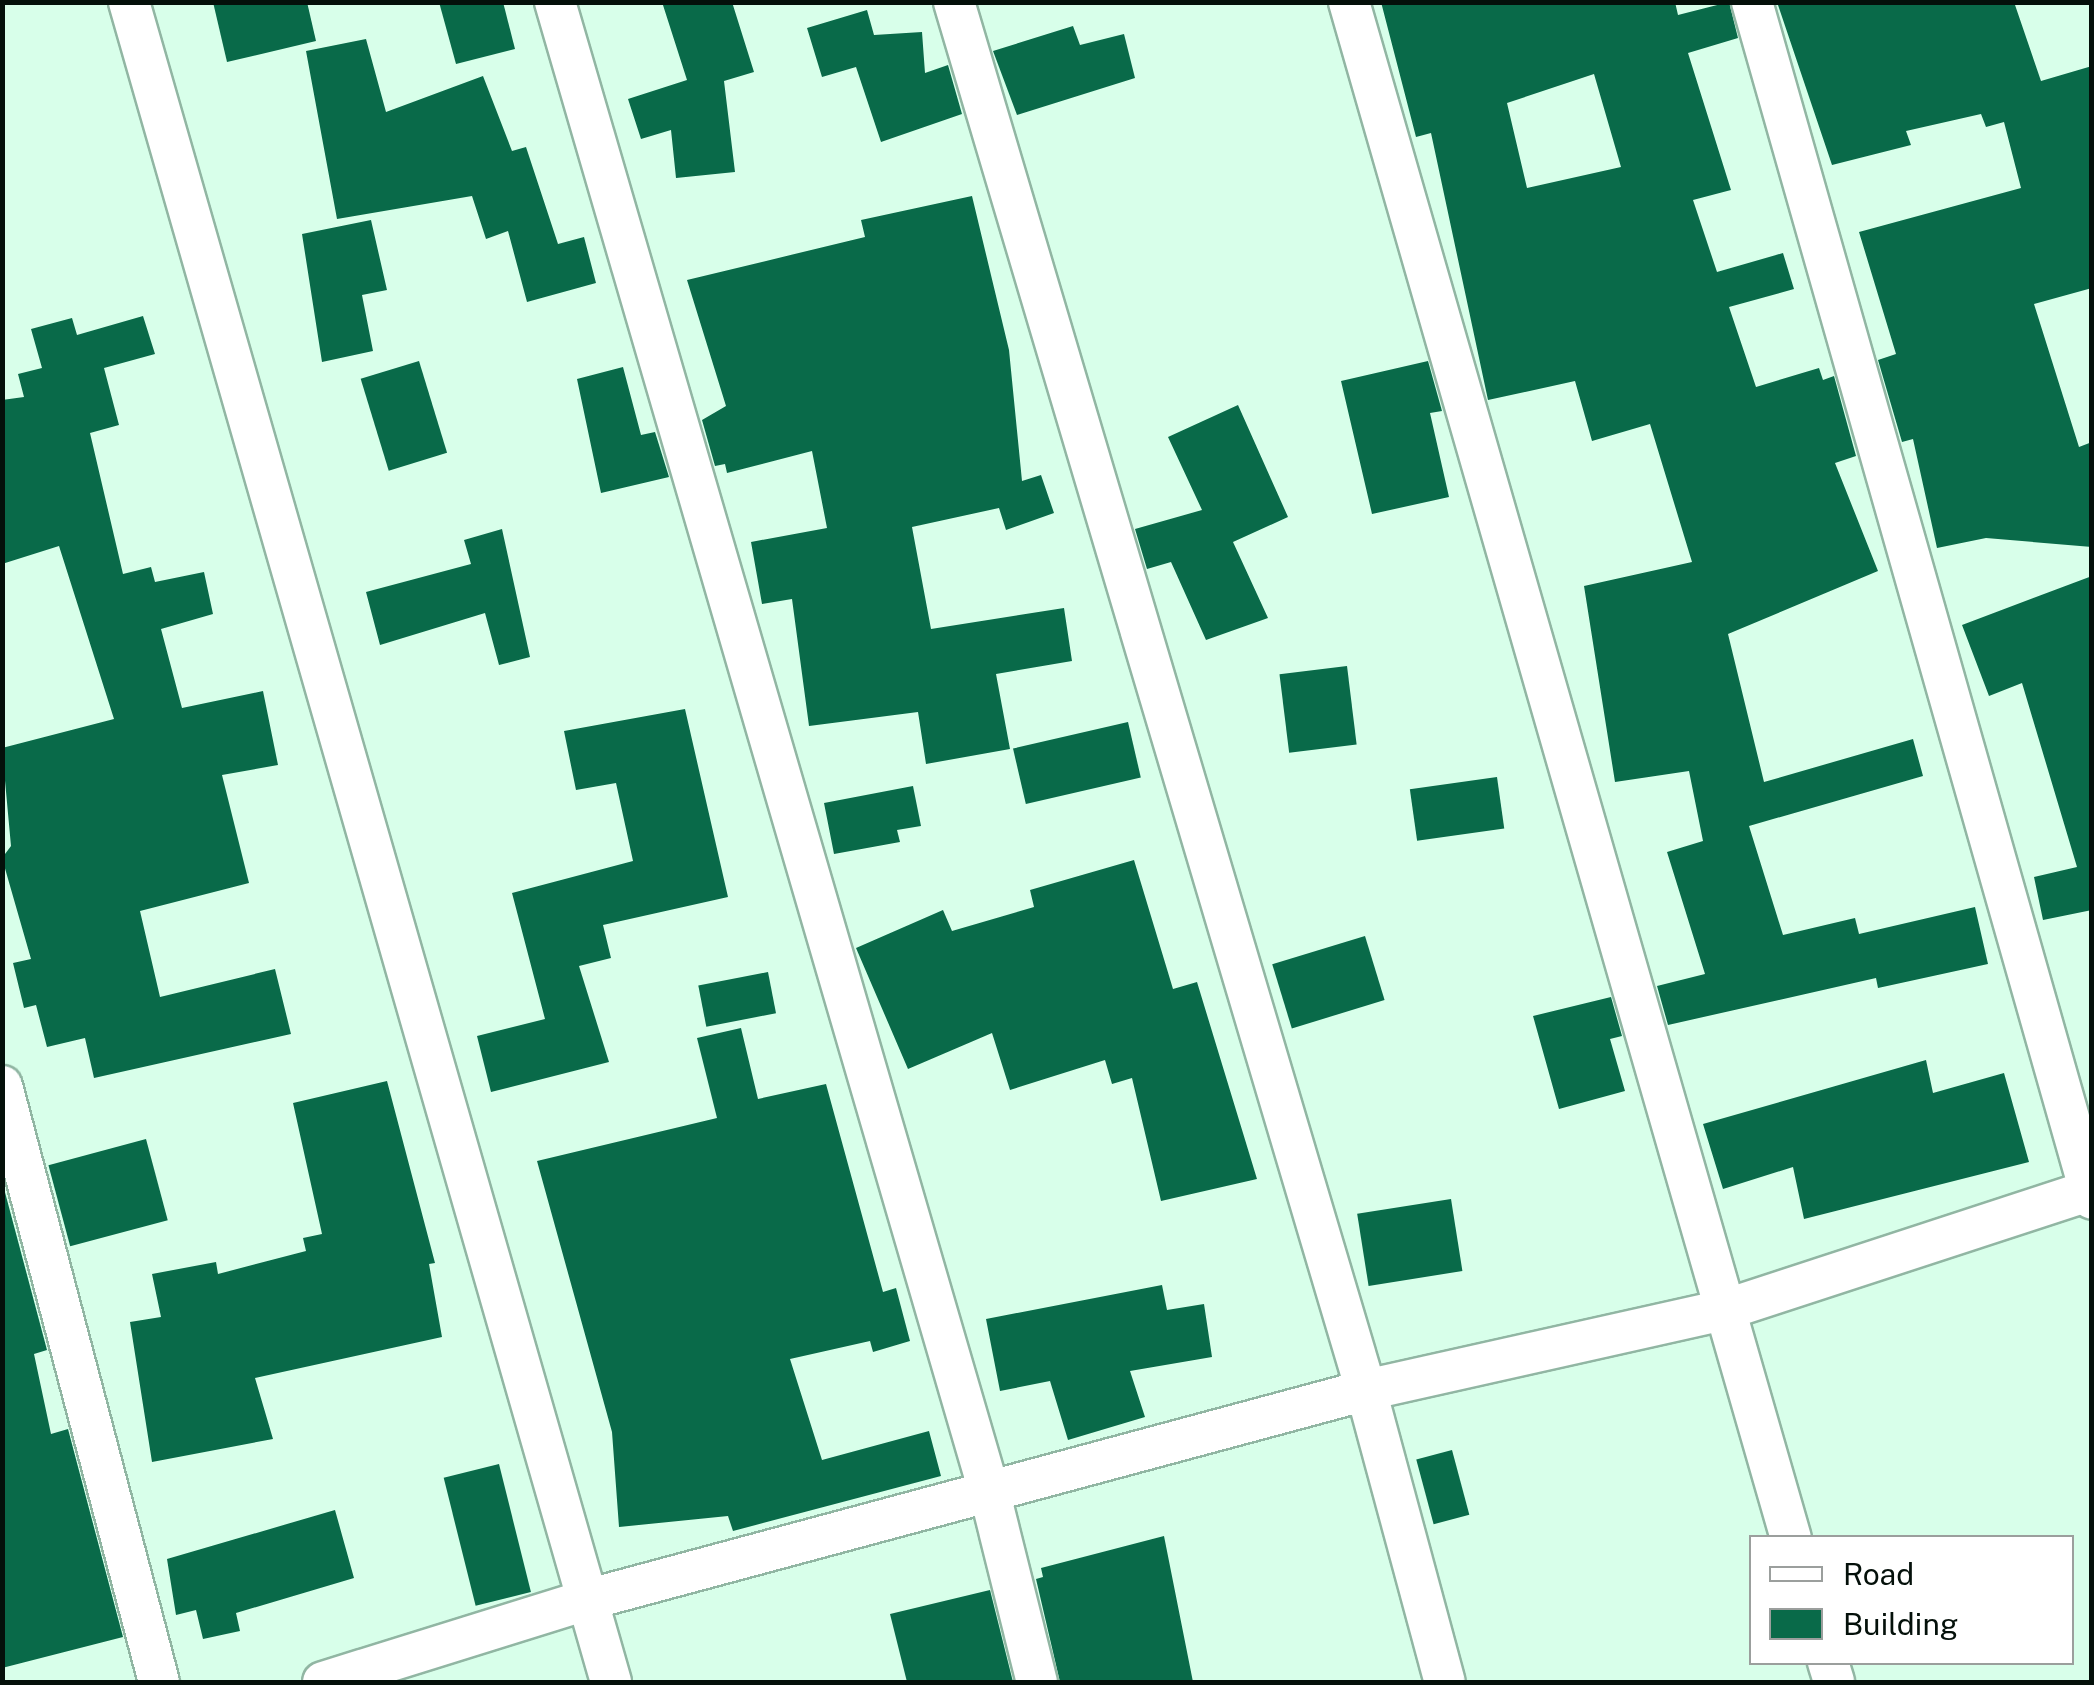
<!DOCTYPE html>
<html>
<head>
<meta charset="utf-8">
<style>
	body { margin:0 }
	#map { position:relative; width:2094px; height:1685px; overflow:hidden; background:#d8ffea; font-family:"Public Sans",sans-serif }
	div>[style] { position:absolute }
	.building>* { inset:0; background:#096a49; transform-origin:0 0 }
	.roads { filter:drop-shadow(2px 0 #91b6a3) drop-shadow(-2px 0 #91b6a3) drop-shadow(0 2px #91b6a3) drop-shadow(0 -2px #91b6a3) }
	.minor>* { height:40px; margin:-20px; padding:0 20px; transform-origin:20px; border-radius:20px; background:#fff }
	span { translate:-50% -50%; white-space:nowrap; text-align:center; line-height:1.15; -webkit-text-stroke:10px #fff; paint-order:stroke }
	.frame { position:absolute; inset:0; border:5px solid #04100a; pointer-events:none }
	.legend { position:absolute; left:1749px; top:1535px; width:325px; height:130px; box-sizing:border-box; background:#fff; border:2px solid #9b9f9d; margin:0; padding:12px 18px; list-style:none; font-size:30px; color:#04100a }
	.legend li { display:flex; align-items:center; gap:20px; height:50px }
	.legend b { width:50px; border:2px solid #9b9f9d }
</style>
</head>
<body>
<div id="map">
	<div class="building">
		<div style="clip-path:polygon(213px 2px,307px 2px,316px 41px,227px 62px)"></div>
		<div style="clip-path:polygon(439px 2px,503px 2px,515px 49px,456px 64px)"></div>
		<div style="clip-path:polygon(662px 2px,732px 2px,754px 72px,724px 81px,735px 172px,676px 178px,671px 130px,641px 139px,628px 99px,687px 80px)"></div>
		<div style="clip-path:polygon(evenodd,1381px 2px,1675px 2px,1678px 15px,1729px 2px,1738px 38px,1688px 53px,1731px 190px,1693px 200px,1717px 272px,1783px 253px,1794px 289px,1729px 307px,1756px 387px,1819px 368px,1823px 380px,1834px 376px,1856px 456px,1835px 463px,1878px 571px,1728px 634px,1764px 782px,1913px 739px,1923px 776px,1749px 826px,1783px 935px,1855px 918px,1859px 934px,1975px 907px,1988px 964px,1878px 988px,1876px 978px,1668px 1025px,1657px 986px,1705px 974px,1667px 852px,1703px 841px,1689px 771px,1615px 782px,1584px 586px,1692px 562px,1650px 424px,1592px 441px,1575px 381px,1488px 400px,1431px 133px,1416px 137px,1381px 2px,1594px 74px,1621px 167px,1527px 188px,1507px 103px,1594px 74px)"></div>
		<div style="clip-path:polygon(1777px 2px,2014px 2px,2041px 81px,2092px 66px,2092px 288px,2034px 304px,2079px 447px,2092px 442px,2092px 547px,1986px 538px,1937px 548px,1913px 439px,1902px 442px,1878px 360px,1896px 354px,1859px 232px,2021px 188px,2004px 122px,1986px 127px,1981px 114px,1906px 131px,1911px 145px,1832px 165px)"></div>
		<div style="clip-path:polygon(867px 10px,874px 35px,922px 32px,925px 73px,948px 65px,962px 114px,881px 142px,856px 67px,822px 77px,807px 28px)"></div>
		<div style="clip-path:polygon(1073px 26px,1080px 45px,1124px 34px,1135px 78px,1017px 115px,993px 51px)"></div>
		<div style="clip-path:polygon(366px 39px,386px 112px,483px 76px,512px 151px,526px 147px,558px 244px,584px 237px,596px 283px,527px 302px,508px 231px,486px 239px,472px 196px,337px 219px,306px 51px)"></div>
		<div style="clip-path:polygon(972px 196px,1009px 350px,1022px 481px,1041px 475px,1054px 513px,1006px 530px,999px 508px,912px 527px,931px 629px,1064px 608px,1072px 661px,996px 674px,1010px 749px,926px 764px,918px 712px,809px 726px,792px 599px,762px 604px,751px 542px,827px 528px,812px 451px,727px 473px,725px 464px,715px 466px,702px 420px,726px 406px,687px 280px,865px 237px,861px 220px)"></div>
		<div style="clip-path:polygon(371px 220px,387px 290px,362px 295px,373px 351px,322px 362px,302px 234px)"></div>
		<div style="clip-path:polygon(143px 316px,155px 354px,104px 368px,119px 425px,90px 433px,123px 574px,151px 567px,155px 582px,204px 572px,213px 614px,161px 629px,182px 708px,263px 691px,278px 765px,222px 775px,249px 883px,140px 911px,160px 997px,275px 969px,291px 1034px,94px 1078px,85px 1038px,47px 1047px,36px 1005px,24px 1008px,13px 963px,31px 959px,2px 858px,11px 846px,2px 748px,114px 719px,59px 546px,2px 564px,2px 400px,24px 397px,18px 374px,42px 368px,31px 329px,72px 318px,77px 335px)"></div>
		<div style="left:419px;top:361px;width:96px;height:61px;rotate:73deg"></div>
		<div style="clip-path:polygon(1428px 361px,1442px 411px,1430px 413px,1449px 497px,1372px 514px,1341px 381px)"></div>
		<div style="clip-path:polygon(623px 367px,641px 435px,655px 432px,669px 477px,601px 493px,577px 379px)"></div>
		<div style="clip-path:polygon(1238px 405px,1288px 517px,1233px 542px,1268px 618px,1206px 640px,1171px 562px,1147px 569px,1135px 529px,1202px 510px,1168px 437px)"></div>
		<div style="clip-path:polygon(502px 529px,530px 657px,499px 665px,485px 613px,380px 645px,366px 592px,471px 564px,464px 540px)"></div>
		<div style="clip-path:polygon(2092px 576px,2092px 910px,2043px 920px,2034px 877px,2077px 867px,2022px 683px,1989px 696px,1962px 625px)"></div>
		<div style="left:1347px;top:666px;width:79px;height:68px;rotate:83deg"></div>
		<div style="clip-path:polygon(685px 709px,728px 897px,603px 925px,611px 958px,579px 966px,609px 1062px,491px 1092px,477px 1036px,545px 1019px,512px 893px,633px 861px,616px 783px,576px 790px,564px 731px)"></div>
		<div style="left:1128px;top:722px;width:57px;height:118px;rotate:77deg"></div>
		<div style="left:1497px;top:777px;width:52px;height:88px;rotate:82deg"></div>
		<div style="clip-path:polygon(913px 786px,921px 826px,897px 830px,900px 842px,834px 854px,824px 803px)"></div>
		<div style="clip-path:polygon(1134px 860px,1173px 989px,1197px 982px,1257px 1179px,1161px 1201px,1132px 1078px,1112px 1084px,1105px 1060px,1010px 1090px,992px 1033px,908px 1069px,856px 948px,943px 910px,952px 931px,1034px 907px,1030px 890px)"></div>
		<div style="left:1365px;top:936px;width:67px;height:97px;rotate:73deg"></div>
		<div style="left:768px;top:972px;width:42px;height:71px;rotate:79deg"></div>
		<div style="clip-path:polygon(1611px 997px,1622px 1036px,1610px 1039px,1625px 1091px,1559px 1109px,1533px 1016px)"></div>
		<div style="clip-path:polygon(741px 1028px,758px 1099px,826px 1084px,883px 1292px,896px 1288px,910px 1341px,873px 1352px,870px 1341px,790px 1359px,822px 1460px,929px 1431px,941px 1476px,733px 1531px,728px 1516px,619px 1527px,612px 1432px,537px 1161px,717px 1118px,697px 1038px)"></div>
		<div style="clip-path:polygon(1926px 1060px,1933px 1093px,2004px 1073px,2029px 1162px,1804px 1219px,1793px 1167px,1723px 1189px,1703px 1124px)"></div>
		<div style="clip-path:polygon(387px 1081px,435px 1263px,429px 1264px,442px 1337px,255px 1378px,273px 1439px,152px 1462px,130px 1322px,161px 1317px,152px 1274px,216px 1262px,218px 1274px,306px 1251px,303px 1238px,322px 1234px,293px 1103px)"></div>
		<div style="left:146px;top:1139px;width:84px;height:101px;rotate:75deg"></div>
		<div style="clip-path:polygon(2px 1181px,47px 1350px,34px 1354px,51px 1434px,68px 1429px,123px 1637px,2px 1668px)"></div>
		<div style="left:1451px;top:1199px;width:73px;height:95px;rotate:81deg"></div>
		<div style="clip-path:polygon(1162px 1285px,1167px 1310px,1204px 1304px,1212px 1357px,1130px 1371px,1145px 1417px,1068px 1440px,1050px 1381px,1000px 1391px,986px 1319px)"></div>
		<div style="left:1452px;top:1450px;width:67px;height:37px;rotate:75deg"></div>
		<div style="left:499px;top:1464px;width:132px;height:57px;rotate:76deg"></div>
		<div style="clip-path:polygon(335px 1510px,354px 1578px,236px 1613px,240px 1631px,203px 1639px,196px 1610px,176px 1615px,167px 1559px)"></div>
		<div style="clip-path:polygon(1164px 1536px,1193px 1682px,1060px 1682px,1036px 1579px,1043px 1577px,1041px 1568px)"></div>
		<div style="clip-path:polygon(990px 1590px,1013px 1682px,907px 1682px,890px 1614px)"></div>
	</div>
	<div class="roads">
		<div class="minor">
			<div style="left:129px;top:2px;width:1748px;rotate:73.99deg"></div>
			<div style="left:555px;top:2px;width:1554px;rotate:73.75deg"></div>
			<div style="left:990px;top:1494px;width:194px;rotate:76deg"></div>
			<div style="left:954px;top:2px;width:1448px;rotate:73.47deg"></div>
			<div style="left:1366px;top:1390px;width:302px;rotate:74.9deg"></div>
			<div style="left:1349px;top:2px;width:1598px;rotate:73.95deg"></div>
			<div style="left:1752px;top:2px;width:1244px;rotate:74.14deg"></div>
			<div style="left:2px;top:1086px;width:616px;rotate:75.24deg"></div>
			<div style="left:1828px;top:1662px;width:21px;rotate:73deg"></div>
			<div style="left:323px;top:1682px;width:280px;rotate:-17.3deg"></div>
			<div style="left:590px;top:1599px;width:804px;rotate:-15.07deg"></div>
			<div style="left:1366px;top:1390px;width:367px;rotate:-12.6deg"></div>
			<div style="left:1724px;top:1310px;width:387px;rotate:-18.1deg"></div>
		</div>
	</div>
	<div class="frame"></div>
	<ul class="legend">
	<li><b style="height:12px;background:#fff"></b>Road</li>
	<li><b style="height:28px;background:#096a49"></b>Building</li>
	</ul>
</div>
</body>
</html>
